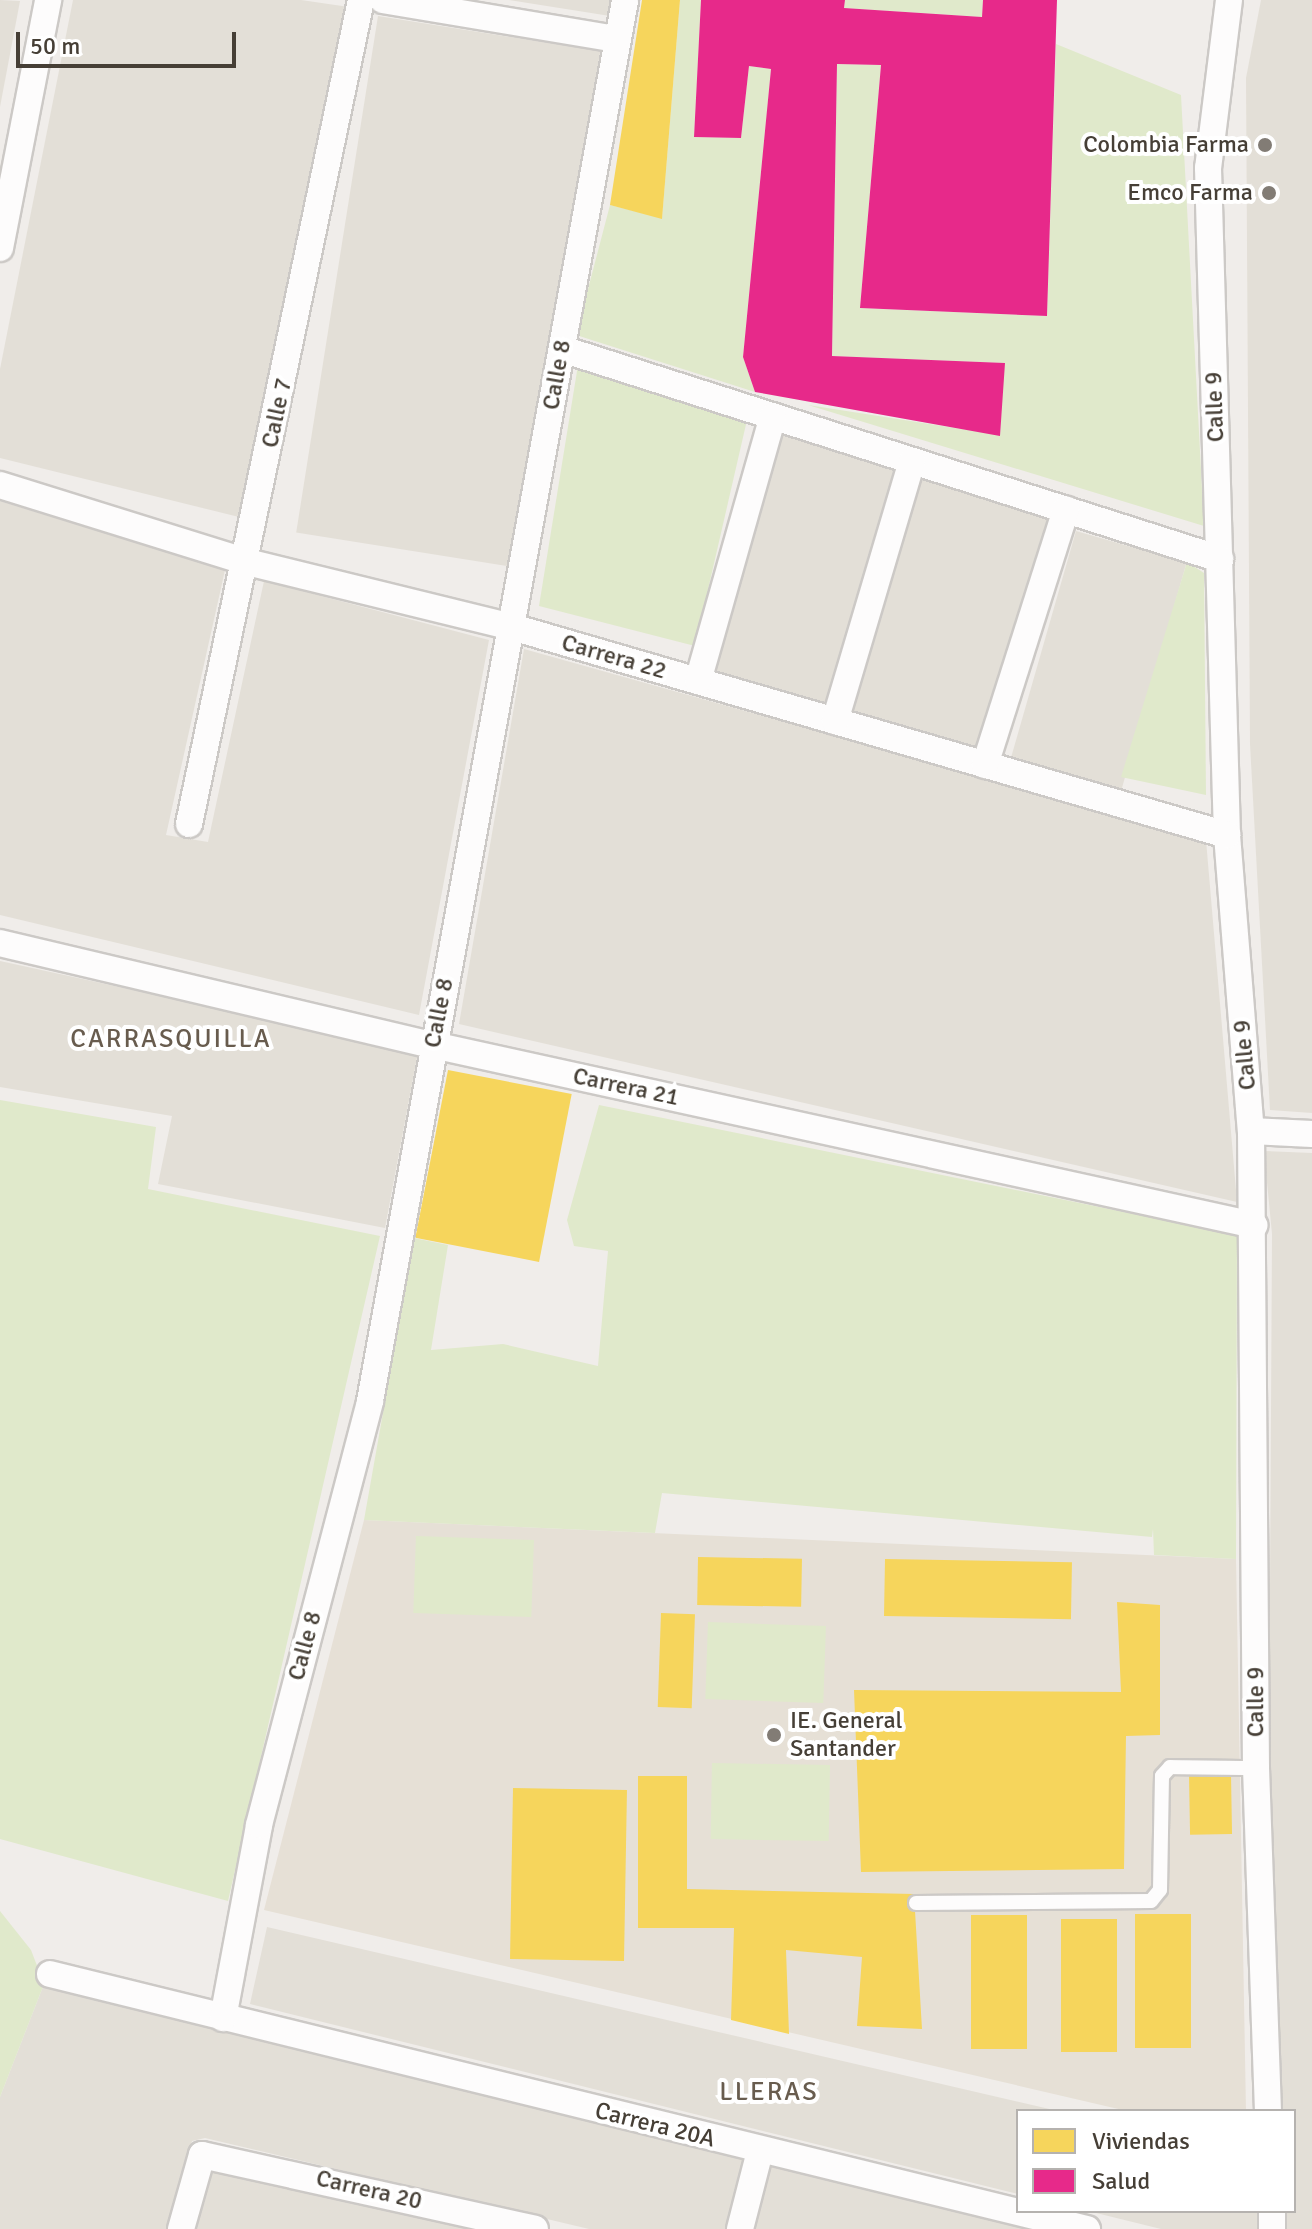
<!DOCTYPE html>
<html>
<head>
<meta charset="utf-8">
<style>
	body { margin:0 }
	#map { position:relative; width:1312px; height:2229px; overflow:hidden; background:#f0edea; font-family:Signika,sans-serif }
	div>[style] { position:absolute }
	.residential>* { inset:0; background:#e3dfd7; transform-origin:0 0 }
	.education>* { inset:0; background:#e6e0d6 }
	.green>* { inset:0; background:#e0e9cb; transform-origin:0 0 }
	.homes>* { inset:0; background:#f6d55c; transform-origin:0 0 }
	.health>* { inset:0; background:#e7298a }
	.roads { filter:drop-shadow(2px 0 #ccc9c6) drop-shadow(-2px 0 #ccc9c6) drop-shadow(0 2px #ccc9c6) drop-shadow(0 -2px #ccc9c6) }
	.service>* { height:14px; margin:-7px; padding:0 7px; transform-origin:7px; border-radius:7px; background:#fdfcfc }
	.minor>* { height:26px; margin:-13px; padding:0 13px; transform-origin:13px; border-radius:13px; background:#fdfcfc }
	.dots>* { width:22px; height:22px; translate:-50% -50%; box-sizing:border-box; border:4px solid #fff; border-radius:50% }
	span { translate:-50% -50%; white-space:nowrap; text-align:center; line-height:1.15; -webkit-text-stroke:8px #fff; paint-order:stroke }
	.poi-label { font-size:24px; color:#463f36 }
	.right { translate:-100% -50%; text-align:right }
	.left { translate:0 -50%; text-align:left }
	.street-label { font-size:24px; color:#463f36 }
	.neighbourhood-label { font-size:26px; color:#685c4e; letter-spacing:2px }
	.legend { position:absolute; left:1016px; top:2109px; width:280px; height:104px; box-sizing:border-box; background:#fff; border:2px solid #b5b2af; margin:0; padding:10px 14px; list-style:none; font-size:24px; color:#463f36 }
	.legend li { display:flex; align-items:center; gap:16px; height:40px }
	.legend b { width:40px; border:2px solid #b5b2af }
	.scale { position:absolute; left:16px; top:32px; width:220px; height:36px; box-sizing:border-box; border:4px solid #463f36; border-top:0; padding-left:10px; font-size:24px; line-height:28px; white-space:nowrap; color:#463f36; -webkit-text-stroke:6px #fff; paint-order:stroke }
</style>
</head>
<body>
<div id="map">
	<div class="residential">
		<div style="clip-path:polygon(0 0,20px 1px,0 107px)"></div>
		<div style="clip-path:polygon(73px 0,301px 0,349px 7px,239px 517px,0 458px,0 369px)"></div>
		<div style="clip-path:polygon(509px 0,613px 0,610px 16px)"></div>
		<div style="clip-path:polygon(1261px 0,1312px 0,1312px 1113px,1270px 1110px,1250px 744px,1246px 78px)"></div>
		<div style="left:378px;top:16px;width:225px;height:523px;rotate:9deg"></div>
		<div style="left:777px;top:424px;width:134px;height:264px;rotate:17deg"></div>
		<div style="left:917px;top:472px;width:146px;height:256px;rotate:16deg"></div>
		<div style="clip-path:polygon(0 501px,225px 570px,166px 835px,208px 842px,264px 581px,489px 640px,419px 1015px,0 915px)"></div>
		<div style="left:1076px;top:531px;width:115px;height:238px;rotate:16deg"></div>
		<div style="clip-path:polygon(524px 649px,1206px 840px,1237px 1202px,459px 1024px)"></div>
		<div style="clip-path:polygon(0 961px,418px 1052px,385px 1228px,158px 1184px,172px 1116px,0 1087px)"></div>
		<div style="clip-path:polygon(1264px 1151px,1312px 1153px,1312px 2229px,1286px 2229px,1285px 2211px,1294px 2211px,1294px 2111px,1282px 2111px,1269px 1766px,1272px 1234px)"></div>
		<div style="clip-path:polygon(267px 1927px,1058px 2111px,1018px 2111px,1018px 2194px,250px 2004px)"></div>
		<div style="clip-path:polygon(44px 1984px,746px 2158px,730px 2229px,589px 2229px,205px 2138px,192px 2141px,168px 2229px,0 2229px,0 2097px)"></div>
		<div style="clip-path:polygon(767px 2163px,1035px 2229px,751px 2229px)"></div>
		<div style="clip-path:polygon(215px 2167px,489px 2229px,193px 2229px,204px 2176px)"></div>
		<div style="clip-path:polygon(1088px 2211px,1257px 2211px,1258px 2229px,1161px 2229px)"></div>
	</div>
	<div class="education">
		<div style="clip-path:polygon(364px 1520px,1236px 1559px,1246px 2111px,1127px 2111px,264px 1910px)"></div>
	</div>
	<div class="green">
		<div style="clip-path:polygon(680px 0,701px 0,694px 137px,741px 138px,749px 66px,771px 69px,743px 357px,755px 392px,576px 335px,610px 205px,662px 218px)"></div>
		<div style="clip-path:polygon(845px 0,983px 0,982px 17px,844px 8px)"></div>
		<div style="clip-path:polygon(1056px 44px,1181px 95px,1204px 526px,808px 405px,1000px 435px,1004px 363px,832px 356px,837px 64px,881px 65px,860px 308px,1047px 316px)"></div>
		<div style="clip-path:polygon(578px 365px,747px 420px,695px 646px,539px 606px)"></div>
		<div style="clip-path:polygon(1187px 562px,1204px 573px,1206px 795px,1121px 777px)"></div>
		<div style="clip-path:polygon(0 1100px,156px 1127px,148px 1189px,380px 1236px,228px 1901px,0 1839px)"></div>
		<div style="clip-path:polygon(599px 1105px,1237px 1235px,1236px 1559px,1154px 1555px,1153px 1529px,1152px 1537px,662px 1493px,655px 1533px,364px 1520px,414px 1238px,448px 1245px,431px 1350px,503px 1344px,598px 1366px,608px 1251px,574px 1246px,567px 1220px)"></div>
		<div style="left:416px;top:1536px;width:118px;height:77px;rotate:2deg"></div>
		<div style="left:708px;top:1622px;width:118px;height:77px;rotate:2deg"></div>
		<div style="left:712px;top:1763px;width:118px;height:76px;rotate:1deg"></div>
		<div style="clip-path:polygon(0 1911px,31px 1950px,44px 1984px,0 2097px)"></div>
	</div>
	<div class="homes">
		<div style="clip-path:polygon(642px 0,680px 0,662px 219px,610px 205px)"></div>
		<div style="left:448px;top:1070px;width:126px;height:171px;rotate:11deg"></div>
		<div style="left:698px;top:1557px;width:104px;height:48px;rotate:1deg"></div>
		<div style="left:885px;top:1559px;width:187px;height:57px;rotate:1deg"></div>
		<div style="clip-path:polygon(1117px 1602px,1160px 1605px,1160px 1735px,1126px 1736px,1124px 1869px,861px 1872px,854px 1690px,1121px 1692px)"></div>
		<div style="left:661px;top:1613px;width:34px;height:94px;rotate:2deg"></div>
		<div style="left:1231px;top:1774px;width:60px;height:42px;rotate:89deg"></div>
		<div style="clip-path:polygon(638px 1776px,687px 1776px,687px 1889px,914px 1894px,922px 2029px,857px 2026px,862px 1957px,786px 1950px,789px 2034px,731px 2020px,734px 1928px,638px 1928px)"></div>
		<div style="left:513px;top:1788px;width:114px;height:171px;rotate:1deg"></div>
		<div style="left:1135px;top:1914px;width:56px;height:134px"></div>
		<div style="left:971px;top:1915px;width:56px;height:134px"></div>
		<div style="left:1117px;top:1919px;width:133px;height:56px;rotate:90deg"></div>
	</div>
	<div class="health">
		<div style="clip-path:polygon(701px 0,845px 0,844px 8px,982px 17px,983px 0,1057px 0,1047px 316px,860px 308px,881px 65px,837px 64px,832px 356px,1005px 363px,1000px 436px,755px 392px,743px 357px,771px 69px,749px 66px,741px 138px,694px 137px)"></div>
	</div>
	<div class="roads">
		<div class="service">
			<div style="left:916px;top:1903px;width:235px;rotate:-0.5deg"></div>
			<div style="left:1151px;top:1901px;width:14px;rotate:-51deg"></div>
			<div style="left:1160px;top:1890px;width:114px;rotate:-89deg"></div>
			<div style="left:1162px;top:1776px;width:12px;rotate:-48deg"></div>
			<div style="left:1170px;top:1767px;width:86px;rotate:0.7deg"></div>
		</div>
		<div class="minor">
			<div style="left:383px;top:0;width:237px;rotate:9.5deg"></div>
			<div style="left:1229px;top:0;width:169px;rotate:97.1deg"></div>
			<div style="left:1208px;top:168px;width:667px;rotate:88.37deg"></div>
			<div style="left:1227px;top:835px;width:297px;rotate:85.4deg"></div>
			<div style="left:1251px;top:1131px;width:637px;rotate:89.55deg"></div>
			<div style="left:1256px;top:1768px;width:343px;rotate:88deg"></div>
			<div style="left:0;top:248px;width:253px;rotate:-79deg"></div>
			<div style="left:562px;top:349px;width:691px;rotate:17.7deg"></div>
			<div style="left:0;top:485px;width:259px;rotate:17.3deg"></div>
			<div style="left:247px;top:562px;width:273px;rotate:13.8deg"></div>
			<div style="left:512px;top:627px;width:745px;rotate:16.22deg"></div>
			<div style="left:698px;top:681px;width:275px;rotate:-74.2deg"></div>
			<div style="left:835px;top:721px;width:271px;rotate:-73.5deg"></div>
			<div style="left:985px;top:765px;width:268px;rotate:-72.4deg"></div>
			<div style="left:189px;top:824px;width:842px;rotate:-78.21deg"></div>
			<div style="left:0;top:943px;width:445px;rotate:13.3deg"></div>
			<div style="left:433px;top:1045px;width:841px;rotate:12.37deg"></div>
			<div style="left:1251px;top:1131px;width:61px;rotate:2.8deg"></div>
			<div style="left:50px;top:1974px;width:1068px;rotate:13.82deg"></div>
			<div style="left:223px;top:2018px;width:196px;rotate:-79.4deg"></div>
			<div style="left:259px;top:1825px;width:438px;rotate:-75.3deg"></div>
			<div style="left:370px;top:1401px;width:1424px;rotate:-79.68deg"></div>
			<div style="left:1272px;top:2211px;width:18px;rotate:90deg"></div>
			<div style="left:181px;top:2229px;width:77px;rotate:-74.2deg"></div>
			<div style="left:202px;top:2155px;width:341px;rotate:12.5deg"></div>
			<div style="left:740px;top:2229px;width:81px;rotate:-75.6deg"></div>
		</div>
	</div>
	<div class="dots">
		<div style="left:1265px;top:145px;background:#827c75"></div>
		<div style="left:1269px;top:193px;background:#827c75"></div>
		<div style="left:774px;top:1735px;background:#827c75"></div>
	</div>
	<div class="poi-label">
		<span class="right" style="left:1249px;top:145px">Colombia Farma</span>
		<span class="right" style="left:1253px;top:193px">Emco Farma</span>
		<span class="left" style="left:790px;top:1735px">IE. General<br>Santander</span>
	</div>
	<div class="street-label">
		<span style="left:557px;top:375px;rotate:-80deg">Calle 8</span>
		<span style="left:1215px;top:407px;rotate:-92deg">Calle 9</span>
		<span style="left:277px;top:413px;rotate:-78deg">Calle 7</span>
		<span style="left:614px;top:657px;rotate:16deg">Carrera 22</span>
		<span style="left:439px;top:1013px;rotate:-79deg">Calle 8</span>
		<span style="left:1245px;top:1055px;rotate:-95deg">Calle 9</span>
		<span style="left:626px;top:1087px;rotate:12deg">Carrera 21</span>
		<span style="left:305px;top:1646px;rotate:-75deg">Calle 8</span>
		<span style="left:1256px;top:1702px;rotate:-90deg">Calle 9</span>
		<span style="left:655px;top:2125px;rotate:14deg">Carrera 20A</span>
		<span style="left:369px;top:2190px;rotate:13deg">Carrera 20</span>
	</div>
	<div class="neighbourhood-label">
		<span style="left:171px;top:1040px">CARRASQUILLA</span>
		<span style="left:769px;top:2093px">LLERAS</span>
	</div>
	<ul class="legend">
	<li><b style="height:22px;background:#f6d55c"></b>Viviendas</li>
	<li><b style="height:22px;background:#e7298a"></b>Salud</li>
	</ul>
	<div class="scale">50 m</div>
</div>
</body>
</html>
